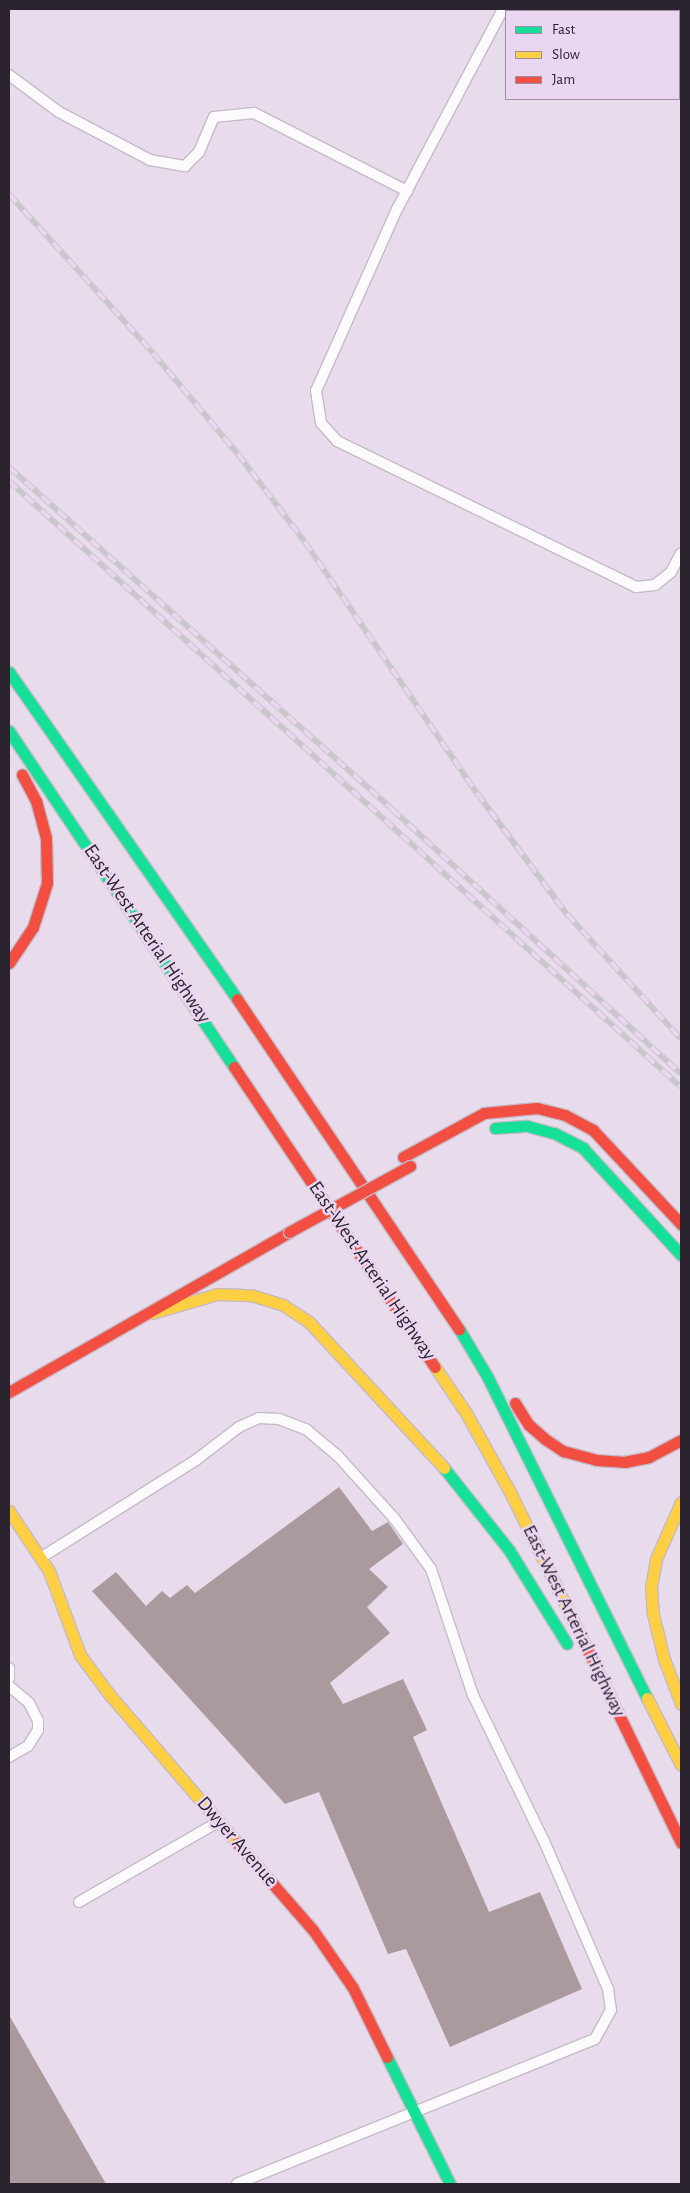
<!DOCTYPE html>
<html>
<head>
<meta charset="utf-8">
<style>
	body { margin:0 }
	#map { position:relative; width:690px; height:2193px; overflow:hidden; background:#e8dcec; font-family:"Alegreya Sans",sans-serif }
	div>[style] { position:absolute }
	.building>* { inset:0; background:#aa999d }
	.roads { filter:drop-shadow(1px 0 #c4bbc7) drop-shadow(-1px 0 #c4bbc7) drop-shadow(0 1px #c4bbc7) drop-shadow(0 -1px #c4bbc7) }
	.lane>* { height:10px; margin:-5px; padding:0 5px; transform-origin:5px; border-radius:5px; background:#fcfafc }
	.street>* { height:19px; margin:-9.5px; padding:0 9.5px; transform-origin:9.5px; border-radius:9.5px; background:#fcfafc }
	.fast>* { height:11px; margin:-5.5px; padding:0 5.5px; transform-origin:5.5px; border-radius:5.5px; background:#16e098 }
	.slow>* { height:11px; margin:-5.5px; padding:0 5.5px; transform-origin:5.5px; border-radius:5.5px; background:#ffcf43 }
	.jam>* { height:11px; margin:-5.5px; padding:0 5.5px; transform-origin:5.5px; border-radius:5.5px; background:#f24e42 }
	.rail>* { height:5.5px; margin-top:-2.75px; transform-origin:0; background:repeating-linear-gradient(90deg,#ebd6f2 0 11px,#c9c6cb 0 22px); box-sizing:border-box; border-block:1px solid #c9c6cb }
	.bridges { filter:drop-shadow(1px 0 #c4bbc7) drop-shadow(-1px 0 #c4bbc7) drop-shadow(0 1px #c4bbc7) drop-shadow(0 -1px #c4bbc7) }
	.jam-bridge>* { height:11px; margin:-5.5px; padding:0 5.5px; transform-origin:5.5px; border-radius:5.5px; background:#f24e42 }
	span { translate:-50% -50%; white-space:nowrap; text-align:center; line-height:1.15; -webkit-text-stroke:5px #ebd6f2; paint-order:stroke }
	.street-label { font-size:20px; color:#2b232e }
	.frame { position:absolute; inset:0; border:10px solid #2b232e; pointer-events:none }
	.legend { position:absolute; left:505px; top:10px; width:175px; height:90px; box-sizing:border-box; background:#ebd6f2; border:1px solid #9e8ea4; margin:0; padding:6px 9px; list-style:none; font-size:15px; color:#2b232e }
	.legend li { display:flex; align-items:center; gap:10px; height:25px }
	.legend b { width:25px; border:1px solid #9e8ea4 }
</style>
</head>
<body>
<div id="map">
	<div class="building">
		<div style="clip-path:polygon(339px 1487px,372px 1531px,388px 1522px,403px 1544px,369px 1569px,388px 1587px,367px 1607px,390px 1633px,330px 1683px,343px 1704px,403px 1679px,427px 1730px,413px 1737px,489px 1912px,540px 1892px,582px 1989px,450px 2047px,406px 1949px,388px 1954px,319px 1792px,285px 1804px,92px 1591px,116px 1572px,146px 1606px,162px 1591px,170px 1598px,187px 1585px,195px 1593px)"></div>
		<div style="clip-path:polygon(9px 2015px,106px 2184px,9px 2184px)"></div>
	</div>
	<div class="roads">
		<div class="lane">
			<div style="left:503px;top:9px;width:226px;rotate:117.9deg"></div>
			<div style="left:397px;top:209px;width:199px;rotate:114deg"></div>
			<div style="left:316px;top:391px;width:32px;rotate:81deg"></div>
			<div style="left:321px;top:423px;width:24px;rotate:48deg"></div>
			<div style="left:337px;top:441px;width:333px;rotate:26deg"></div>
			<div style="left:636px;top:587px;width:19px;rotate:-6deg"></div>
			<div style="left:655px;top:585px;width:21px;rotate:-39deg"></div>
			<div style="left:671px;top:572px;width:21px;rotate:-62deg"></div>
			<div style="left:597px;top:9px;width:4px;rotate:27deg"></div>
			<div style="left:679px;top:52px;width:2px;rotate:27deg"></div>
			<div style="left:9px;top:75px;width:62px;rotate:36.5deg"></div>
			<div style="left:59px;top:112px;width:103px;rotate:27.8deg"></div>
			<div style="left:150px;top:160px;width:36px;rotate:10deg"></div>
			<div style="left:185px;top:166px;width:20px;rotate:-45deg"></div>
			<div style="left:199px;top:152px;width:38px;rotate:-67deg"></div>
			<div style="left:214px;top:117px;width:40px;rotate:-5.7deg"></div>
			<div style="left:254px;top:113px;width:172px;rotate:27deg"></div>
			<div style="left:42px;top:1557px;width:182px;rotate:-32.2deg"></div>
			<div style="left:196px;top:1460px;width:54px;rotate:-37.5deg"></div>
			<div style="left:239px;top:1427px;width:22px;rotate:-24deg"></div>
			<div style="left:259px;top:1418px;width:20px;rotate:3deg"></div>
			<div style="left:279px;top:1419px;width:30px;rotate:21deg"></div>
			<div style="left:307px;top:1430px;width:39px;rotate:40deg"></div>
			<div style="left:337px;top:1455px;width:85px;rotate:47.9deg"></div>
			<div style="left:394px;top:1518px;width:63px;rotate:54deg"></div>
			<div style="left:431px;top:1569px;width:133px;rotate:71.6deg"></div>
			<div style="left:473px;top:1695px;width:162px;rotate:64.1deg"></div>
			<div style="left:544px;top:1841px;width:161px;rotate:66.6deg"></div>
			<div style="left:608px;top:1989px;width:21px;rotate:82deg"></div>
			<div style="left:611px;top:2010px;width:33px;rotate:119deg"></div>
			<div style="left:595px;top:2039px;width:386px;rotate:158deg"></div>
			<div style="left:9px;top:1668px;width:10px;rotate:90deg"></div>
			<div style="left:9px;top:1686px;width:26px;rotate:40deg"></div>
			<div style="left:29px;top:1703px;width:20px;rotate:63deg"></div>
			<div style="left:38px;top:1721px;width:9px;rotate:90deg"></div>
			<div style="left:38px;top:1730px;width:19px;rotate:122deg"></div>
			<div style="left:28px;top:1746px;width:22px;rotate:150deg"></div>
			<div style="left:79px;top:1902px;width:160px;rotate:-29.9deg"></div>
		</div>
		<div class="street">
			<div style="left:652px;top:9px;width:5px;rotate:22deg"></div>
			<div style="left:679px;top:22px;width:2px;rotate:27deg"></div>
		</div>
		<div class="fast">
			<div style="left:9px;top:672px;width:399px;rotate:55.1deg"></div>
			<div style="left:9px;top:731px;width:404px;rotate:56.2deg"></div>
			<div style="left:495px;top:1128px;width:32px;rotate:-4deg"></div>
			<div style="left:527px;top:1126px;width:28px;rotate:15deg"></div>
			<div style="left:554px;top:1133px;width:33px;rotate:27deg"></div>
			<div style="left:583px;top:1148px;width:145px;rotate:47.5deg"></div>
			<div style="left:459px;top:1329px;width:55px;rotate:59.2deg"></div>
			<div style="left:487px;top:1376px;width:360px;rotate:63.6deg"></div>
			<div style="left:444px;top:1468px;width:105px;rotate:51.6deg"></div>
			<div style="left:509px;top:1550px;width:110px;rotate:58.3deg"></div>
			<div style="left:387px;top:2057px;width:142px;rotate:63.6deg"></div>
		</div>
		<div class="slow">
			<div style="left:152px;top:1313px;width:68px;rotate:-16.3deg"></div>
			<div style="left:217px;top:1294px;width:34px;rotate:2deg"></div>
			<div style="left:251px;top:1295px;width:34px;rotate:17deg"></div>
			<div style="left:283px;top:1305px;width:31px;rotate:33deg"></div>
			<div style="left:309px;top:1322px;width:199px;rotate:47.2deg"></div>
			<div style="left:435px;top:1367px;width:55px;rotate:56deg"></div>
			<div style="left:466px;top:1413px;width:93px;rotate:60.9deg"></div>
			<div style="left:511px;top:1494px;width:168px;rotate:63.9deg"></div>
			<div style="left:681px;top:1502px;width:62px;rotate:113.7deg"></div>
			<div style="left:656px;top:1559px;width:28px;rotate:100deg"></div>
			<div style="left:651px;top:1587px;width:27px;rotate:86deg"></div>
			<div style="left:653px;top:1614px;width:46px;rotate:76.3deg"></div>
			<div style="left:664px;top:1659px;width:48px;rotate:69.3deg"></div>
			<div style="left:9px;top:1511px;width:72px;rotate:56.3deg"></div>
			<div style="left:49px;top:1571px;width:90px;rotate:69.7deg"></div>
			<div style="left:80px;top:1655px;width:49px;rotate:53.4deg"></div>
			<div style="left:109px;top:1694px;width:196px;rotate:49.3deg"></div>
			<div style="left:647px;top:1698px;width:75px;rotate:63.1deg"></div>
		</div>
		<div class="jam">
			<div style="left:9px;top:963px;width:43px;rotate:-56.3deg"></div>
			<div style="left:33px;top:927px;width:46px;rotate:-72.3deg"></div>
			<div style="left:47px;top:883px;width:45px;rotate:-91.3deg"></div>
			<div style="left:46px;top:838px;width:38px;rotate:-105deg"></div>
			<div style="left:36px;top:801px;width:30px;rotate:-118deg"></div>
			<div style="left:237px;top:999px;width:398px;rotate:56.1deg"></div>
			<div style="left:234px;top:1067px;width:361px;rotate:56.2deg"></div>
			<div style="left:403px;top:1157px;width:92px;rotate:-28.5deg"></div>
			<div style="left:484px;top:1113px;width:53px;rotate:-5.4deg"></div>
			<div style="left:537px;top:1108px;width:29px;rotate:14deg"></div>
			<div style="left:565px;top:1115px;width:32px;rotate:28deg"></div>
			<div style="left:593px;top:1130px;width:129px;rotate:46.9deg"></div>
			<div style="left:9px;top:1392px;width:322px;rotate:-29.7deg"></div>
			<div style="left:515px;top:1403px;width:26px;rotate:58deg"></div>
			<div style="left:529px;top:1425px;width:21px;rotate:41deg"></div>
			<div style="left:545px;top:1439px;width:22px;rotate:34deg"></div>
			<div style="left:563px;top:1451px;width:35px;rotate:15deg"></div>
			<div style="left:597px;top:1460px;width:27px;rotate:4deg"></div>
			<div style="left:624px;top:1462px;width:25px;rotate:-11deg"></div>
			<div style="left:649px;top:1457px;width:36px;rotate:-28deg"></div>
			<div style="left:585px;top:1645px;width:220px;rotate:64.1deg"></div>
			<div style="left:237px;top:1843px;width:116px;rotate:48.9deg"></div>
			<div style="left:313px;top:1930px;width:70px;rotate:55.4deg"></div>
			<div style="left:353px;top:1988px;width:77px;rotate:63.8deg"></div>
		</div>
	</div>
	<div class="rail">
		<div style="left:9px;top:194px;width:215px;rotate:47.8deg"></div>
		<div style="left:153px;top:353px;width:132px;rotate:49.9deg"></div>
		<div style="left:238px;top:454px;width:111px;rotate:52.7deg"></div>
		<div style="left:305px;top:542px;width:304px;rotate:55.6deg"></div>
		<div style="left:477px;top:793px;width:151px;rotate:53.4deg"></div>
		<div style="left:567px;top:914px;width:169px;rotate:47.6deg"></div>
		<div style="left:9px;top:467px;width:513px;rotate:41.76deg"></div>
		<div style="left:392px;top:809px;width:392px;rotate:42.5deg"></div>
		<div style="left:9px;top:481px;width:905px;rotate:42.04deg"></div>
	</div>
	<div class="bridges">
		<div class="jam-bridge">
			<div style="left:289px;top:1232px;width:138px;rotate:-28.6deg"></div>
		</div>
	</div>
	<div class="street-label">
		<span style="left:147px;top:934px;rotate:56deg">East-West Arterial Highway</span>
		<span style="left:372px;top:1271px;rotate:56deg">East-West Arterial Highway</span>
		<span style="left:574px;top:1621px;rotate:64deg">East-West Arterial Highway</span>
		<span style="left:237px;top:1842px;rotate:49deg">Dwyer Avenue</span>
	</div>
	<div class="frame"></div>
	<ul class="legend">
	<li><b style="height:6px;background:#16e098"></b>Fast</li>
	<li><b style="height:6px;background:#ffcf43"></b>Slow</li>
	<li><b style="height:6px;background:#f24e42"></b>Jam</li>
	</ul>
</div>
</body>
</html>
